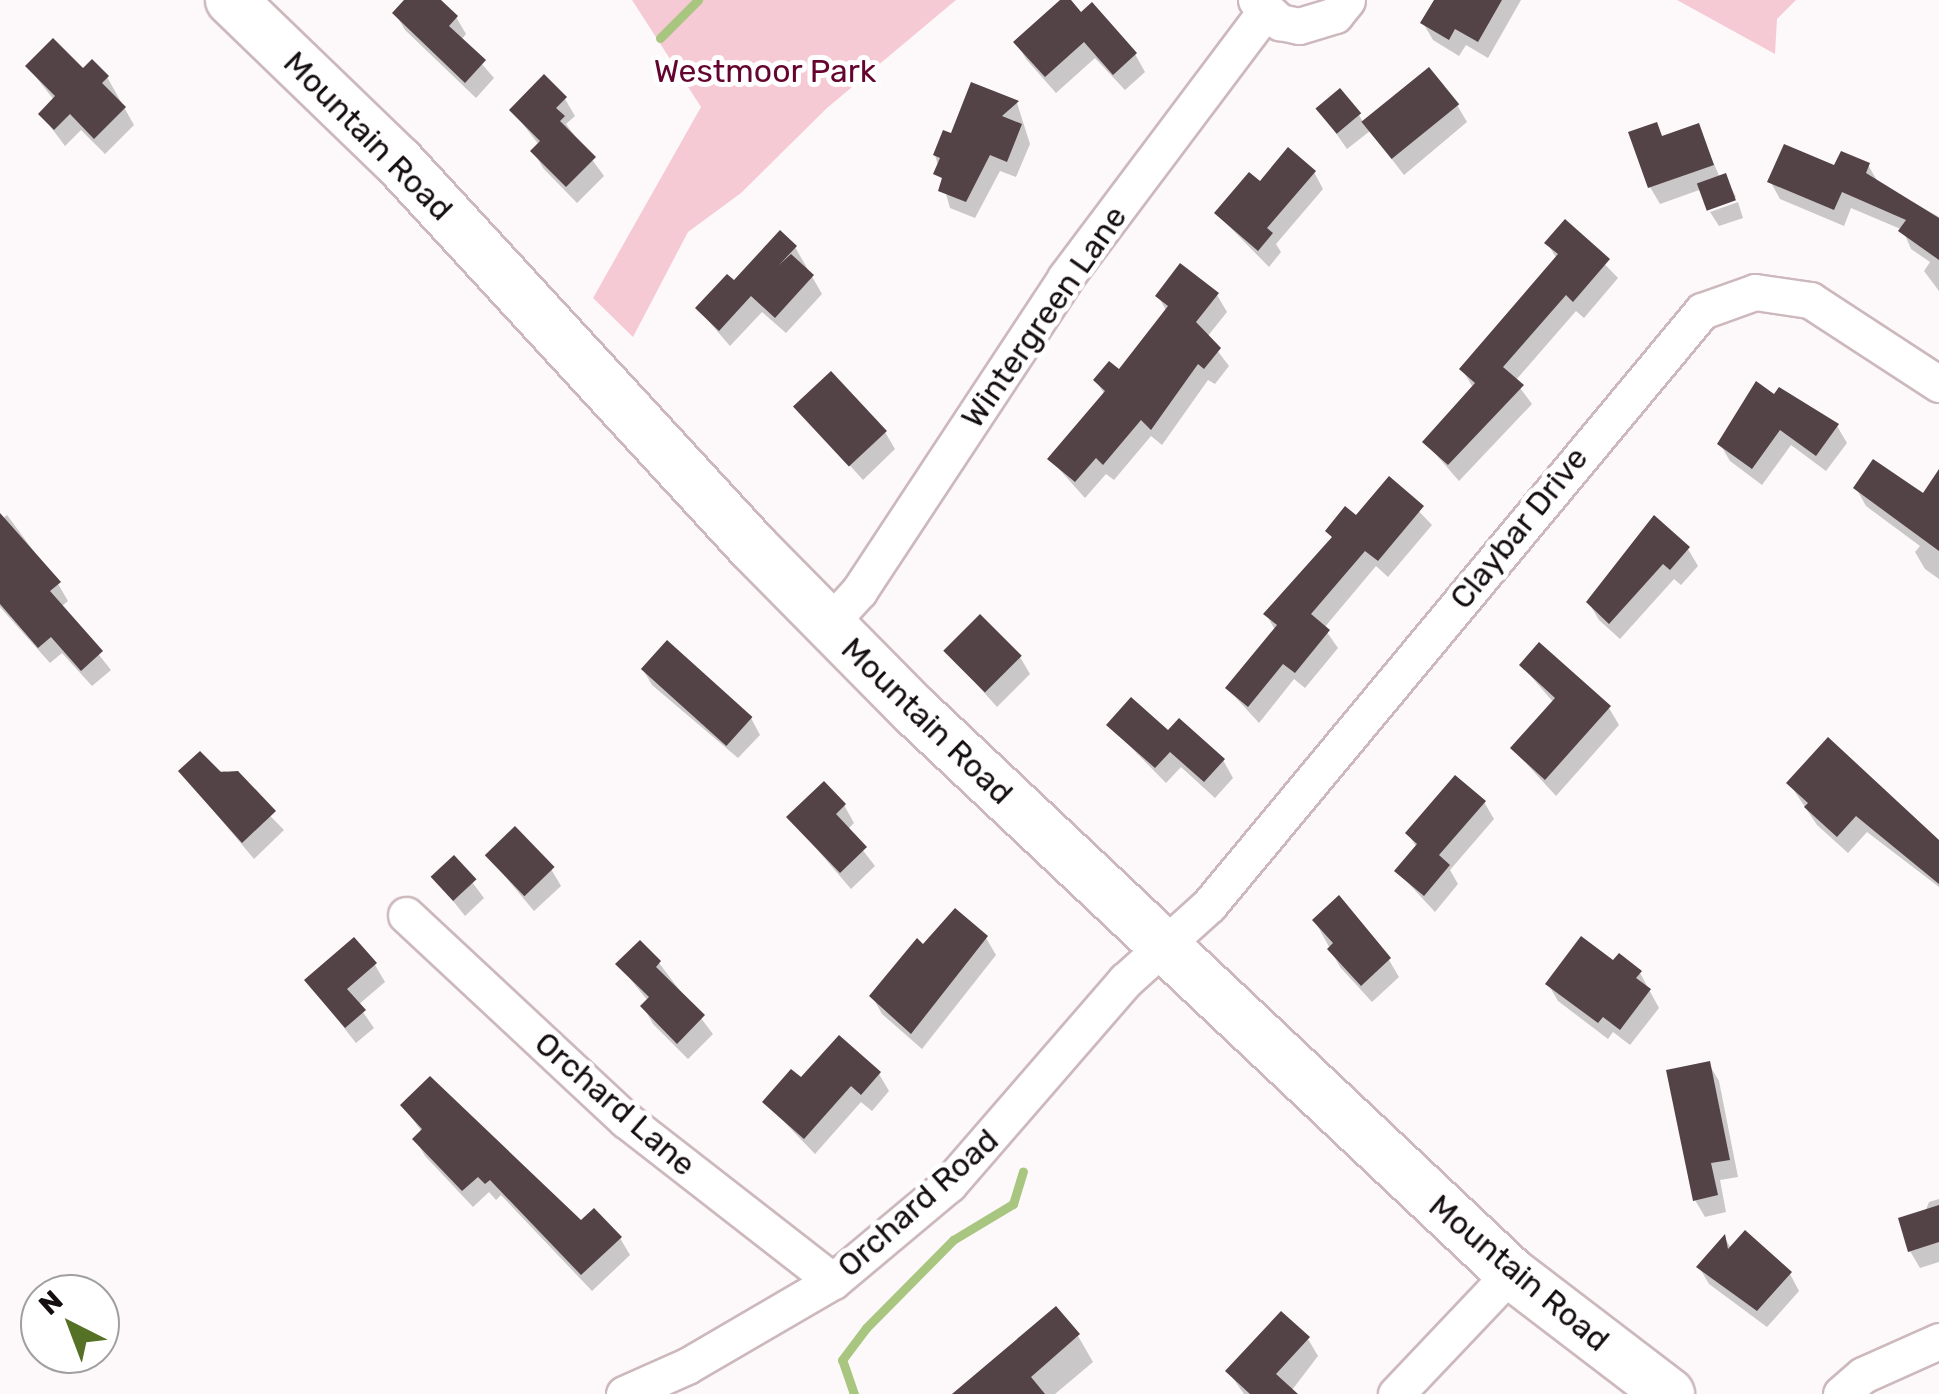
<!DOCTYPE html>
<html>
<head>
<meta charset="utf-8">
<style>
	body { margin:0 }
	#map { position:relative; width:1939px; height:1394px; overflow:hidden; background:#fdf9fa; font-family:Rubik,sans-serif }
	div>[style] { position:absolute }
	.green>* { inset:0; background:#f6cad4 }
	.shadow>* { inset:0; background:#0003 }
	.stream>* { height:9px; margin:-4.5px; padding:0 4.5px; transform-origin:4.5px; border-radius:4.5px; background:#a9c681 }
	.building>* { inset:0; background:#534246; transform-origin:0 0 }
	.roads { filter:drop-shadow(2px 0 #cdb9bd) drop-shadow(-2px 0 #cdb9bd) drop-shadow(0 2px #cdb9bd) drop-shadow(0 -2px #cdb9bd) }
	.street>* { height:35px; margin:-17.5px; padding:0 17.5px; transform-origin:17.5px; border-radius:17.5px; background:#fff }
	.secondary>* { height:50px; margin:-25px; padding:0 25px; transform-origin:25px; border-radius:25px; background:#fff }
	span { translate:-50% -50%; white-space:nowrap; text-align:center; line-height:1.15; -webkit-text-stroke:10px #fff; paint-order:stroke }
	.park-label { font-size:32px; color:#64042f }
	.street-label { font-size:32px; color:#150e10 }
	.north { position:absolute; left:20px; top:1274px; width:100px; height:100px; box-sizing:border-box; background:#fff; border:2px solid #a19f9f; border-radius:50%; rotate:318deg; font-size:28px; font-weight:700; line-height:40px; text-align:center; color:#150e10 }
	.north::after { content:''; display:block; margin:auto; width:35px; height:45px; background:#557125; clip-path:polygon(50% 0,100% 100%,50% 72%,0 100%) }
</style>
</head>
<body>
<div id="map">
	<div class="green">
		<div style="clip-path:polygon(632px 0,956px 0,827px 108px,741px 193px,688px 232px,633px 337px,593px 298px,701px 107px)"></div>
		<div style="clip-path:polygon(1677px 0,1796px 0,1777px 19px,1775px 54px)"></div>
	</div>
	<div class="shadow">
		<div style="clip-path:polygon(407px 0,437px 0,456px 17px,466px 34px,461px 40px,494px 78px,476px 98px,405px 30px,395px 13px)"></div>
		<div style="clip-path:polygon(1064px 0,1135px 54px,1145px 72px,1125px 90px,1095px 58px,1056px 93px,1026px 59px,1016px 42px)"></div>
		<div style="clip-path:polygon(1437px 0,1521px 0,1488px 58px,1466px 45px,1459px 56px,1433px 40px,1423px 23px)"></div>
		<div style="clip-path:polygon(28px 67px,107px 77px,134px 125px,105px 154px,81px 130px,65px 146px,41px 114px,54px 100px)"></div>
		<div style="clip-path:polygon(973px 85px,1017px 103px,1030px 144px,1016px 177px,1000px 171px,975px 218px,950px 208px,935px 155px,952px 136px)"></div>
		<div style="clip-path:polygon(565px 99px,575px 116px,566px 124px,604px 176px,577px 203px,543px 168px,533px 151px,539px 145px,512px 110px)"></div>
		<div style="clip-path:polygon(1457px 105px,1467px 122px,1404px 175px,1370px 131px,1347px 149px,1319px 109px,1359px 115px,1364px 124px)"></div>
		<div style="clip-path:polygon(1656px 125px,1664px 139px,1698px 126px,1720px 178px,1725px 176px,1736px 197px,1708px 207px,1702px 189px,1660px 204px,1650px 187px)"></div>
		<div style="clip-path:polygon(1868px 165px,1878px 182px,1939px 217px,1939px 291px,1924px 271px,1930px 262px,1911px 249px,1903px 230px,1851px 208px,1844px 226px,1780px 199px,1770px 181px)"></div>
		<div style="clip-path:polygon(1314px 172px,1323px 189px,1276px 244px,1281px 252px,1269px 267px,1217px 214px,1260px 185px)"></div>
		<div style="clip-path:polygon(1738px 202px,1743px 218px,1719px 226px,1710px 212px)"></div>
		<div style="clip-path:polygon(1565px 223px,1618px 278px,1584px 318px,1576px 311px,1515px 381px,1532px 404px,1459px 481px,1425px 442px,1472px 386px,1462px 369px,1557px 259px,1547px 243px)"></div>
		<div style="clip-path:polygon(795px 247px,822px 294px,786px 333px,762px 312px,730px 346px,698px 309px)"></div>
		<div style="clip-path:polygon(1217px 295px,1227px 312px,1207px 337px,1229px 366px,1215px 384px,1208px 380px,1162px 445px,1151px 436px,1114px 480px,1106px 474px,1085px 498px,1050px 459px,1105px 395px,1096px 381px,1119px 372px,1167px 312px,1158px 296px)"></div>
		<div style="clip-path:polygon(1774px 398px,1837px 426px,1847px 443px,1826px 471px,1791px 445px,1762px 485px,1730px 461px,1720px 444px)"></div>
		<div style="clip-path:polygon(796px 406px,885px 432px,895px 449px,863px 480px)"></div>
		<div style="clip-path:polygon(1873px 463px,1939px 502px,1939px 579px,1925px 569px,1915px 552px,1920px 546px,1866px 506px,1856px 488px)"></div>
		<div style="clip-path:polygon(1389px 480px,1432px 525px,1388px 577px,1376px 566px,1324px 628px,1338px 648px,1305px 688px,1294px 679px,1259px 723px,1228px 689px,1275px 630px,1266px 614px,1333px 539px,1328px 531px,1356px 519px)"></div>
		<div style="clip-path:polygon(7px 515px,58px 584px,68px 601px,61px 607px,111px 670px,92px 686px,62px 653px,50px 663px,0 607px,0 521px)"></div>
		<div style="clip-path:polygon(1688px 549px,1698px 566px,1681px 585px,1674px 579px,1620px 639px,1599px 620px,1589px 603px)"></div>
		<div style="clip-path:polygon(1539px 646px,1609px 708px,1619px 725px,1556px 796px,1513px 749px,1554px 703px,1522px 666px)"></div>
		<div style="clip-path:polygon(947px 651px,1020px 657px,1030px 674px,997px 707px)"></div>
		<div style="clip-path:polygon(642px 668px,751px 718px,760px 735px,738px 758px,652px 685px)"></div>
		<div style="clip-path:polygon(1109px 725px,1169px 733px,1223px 760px,1233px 778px,1215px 798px,1181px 767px,1166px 783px)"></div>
		<div style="clip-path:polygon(226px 771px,284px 830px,254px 859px,181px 772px)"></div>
		<div style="clip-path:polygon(1789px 783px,1939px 844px,1939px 887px,1867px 832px,1848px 853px,1817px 825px)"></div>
		<div style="clip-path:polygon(1484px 802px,1494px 819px,1450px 870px,1458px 884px,1435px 912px,1397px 871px,1417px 848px,1408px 834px)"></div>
		<div style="clip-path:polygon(844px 805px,854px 823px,847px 830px,875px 866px,851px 889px,790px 818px)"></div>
		<div style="clip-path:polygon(488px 856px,551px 869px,561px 886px,534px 911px)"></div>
		<div style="clip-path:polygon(454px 858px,484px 898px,465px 916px,434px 877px)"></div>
		<div style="clip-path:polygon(1315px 921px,1389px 960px,1399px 977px,1372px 1002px,1340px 967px)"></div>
		<div style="clip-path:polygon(986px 938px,996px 955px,922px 1049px,882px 1014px,872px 996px,923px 947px)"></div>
		<div style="clip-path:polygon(659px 963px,713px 1034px,688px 1059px,653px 1024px,643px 1006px,648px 1001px,619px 965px)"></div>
		<div style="clip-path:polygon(1614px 964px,1640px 973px,1659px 1008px,1630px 1045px,1613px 1032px,1608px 1039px,1558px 1001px,1548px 984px)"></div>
		<div style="clip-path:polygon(375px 965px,385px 982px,358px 1005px,374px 1028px,356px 1043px,307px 981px)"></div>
		<div style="clip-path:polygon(1709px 1064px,1719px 1081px,1738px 1177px,1720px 1180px,1726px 1212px,1705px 1217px,1695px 1200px)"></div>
		<div style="clip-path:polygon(879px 1074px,889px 1091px,872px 1111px,861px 1102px,815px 1154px,765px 1102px,801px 1081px)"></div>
		<div style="clip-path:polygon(403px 1106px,581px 1223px,620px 1238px,630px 1255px,592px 1291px,501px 1195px,496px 1200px,489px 1192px,473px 1207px,425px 1156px,415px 1139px,422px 1132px)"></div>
		<div style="clip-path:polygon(1939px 1199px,1939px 1262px,1920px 1268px,1910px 1251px,1929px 1202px)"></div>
		<div style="clip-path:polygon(1725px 1238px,1732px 1250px,1790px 1274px,1799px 1291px,1767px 1327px,1709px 1284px,1699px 1267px)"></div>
		<div style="clip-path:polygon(1078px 1336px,1093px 1362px,1055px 1394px,973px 1394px)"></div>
		<div style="clip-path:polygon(1308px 1339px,1318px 1356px,1289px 1394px,1244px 1394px,1228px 1371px)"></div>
	</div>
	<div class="stream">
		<div style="left:660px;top:38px;width:54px;rotate:-45deg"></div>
		<div style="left:854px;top:1394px;width:36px;rotate:-109deg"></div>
		<div style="left:842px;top:1360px;width:40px;rotate:-53deg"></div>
		<div style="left:866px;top:1328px;width:124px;rotate:-45.3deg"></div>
		<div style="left:953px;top:1240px;width:70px;rotate:-31deg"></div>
		<div style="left:1013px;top:1204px;width:34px;rotate:-73deg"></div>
	</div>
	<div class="building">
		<div style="clip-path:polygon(404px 0,441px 0,458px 16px,449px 26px,486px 60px,465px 83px,392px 13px)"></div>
		<div style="clip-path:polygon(1060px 0,1071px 0,1081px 12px,1092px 2px,1137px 53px,1113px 75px,1084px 42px,1045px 77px,1013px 42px)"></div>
		<div style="clip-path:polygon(1434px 0,1502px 0,1478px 42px,1455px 29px,1449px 40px,1420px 23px)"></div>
		<div style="clip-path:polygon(53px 38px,83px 68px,92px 59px,109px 76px,102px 83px,126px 107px,94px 139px,70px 114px,54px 130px,38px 114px,55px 96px,25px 66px)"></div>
		<div style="left:1429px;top:67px;width:48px;height:87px;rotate:51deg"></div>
		<div style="clip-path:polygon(544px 74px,567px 97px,556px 108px,565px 116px,560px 121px,596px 157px,566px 187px,530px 151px,540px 141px,509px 110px)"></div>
		<div style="clip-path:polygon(971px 82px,1019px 101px,1002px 116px,1022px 124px,1007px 162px,990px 155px,966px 202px,938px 191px,942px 178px,933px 174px,940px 158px,933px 155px,943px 130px,951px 133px)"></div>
		<div style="left:1340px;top:88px;width:33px;height:32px;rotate:50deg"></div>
		<div style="clip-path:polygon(1657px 122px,1662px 136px,1699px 123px,1714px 165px,1648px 188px,1628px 132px)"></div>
		<div style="clip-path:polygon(1784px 144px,1834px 165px,1841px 151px,1870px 163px,1866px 173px,1939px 218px,1939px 260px,1898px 231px,1906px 220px,1842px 192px,1834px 210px,1767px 182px)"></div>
		<div style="clip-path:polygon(1288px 147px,1316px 171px,1267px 228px,1273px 233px,1258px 251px,1214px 213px,1249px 172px,1260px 181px)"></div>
		<div style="left:1726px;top:173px;width:29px;height:31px;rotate:70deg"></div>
		<div style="clip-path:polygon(1565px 219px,1610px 259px,1573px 302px,1566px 295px,1503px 367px,1524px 385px,1448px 465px,1422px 442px,1475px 383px,1459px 369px,1558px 254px,1544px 243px)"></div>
		<div style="clip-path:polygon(780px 230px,797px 246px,779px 265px,791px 254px,814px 275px,775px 318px,751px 296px,719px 331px,695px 308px,727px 274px,734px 280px)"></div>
		<div style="clip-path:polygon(1180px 263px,1219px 293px,1196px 322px,1221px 348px,1204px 369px,1198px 364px,1151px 430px,1141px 420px,1103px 465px,1096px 458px,1075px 482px,1047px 459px,1105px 391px,1093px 380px,1109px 361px,1119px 369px,1168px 306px,1155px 296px)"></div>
		<div style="left:831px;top:371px;width:82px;height:52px;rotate:47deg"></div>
		<div style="clip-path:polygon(1756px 381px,1774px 394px,1779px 387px,1839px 424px,1816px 456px,1780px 430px,1752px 469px,1717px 444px)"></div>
		<div style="clip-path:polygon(1873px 459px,1923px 493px,1939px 469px,1939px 551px,1853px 488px)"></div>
		<div style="clip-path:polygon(1389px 476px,1424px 506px,1378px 561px,1365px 551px,1311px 614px,1330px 630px,1295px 673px,1283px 664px,1248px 707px,1225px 688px,1277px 625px,1263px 614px,1332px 537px,1325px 531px,1345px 506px,1356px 515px)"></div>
		<div style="clip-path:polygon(0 513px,61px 582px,50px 591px,103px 651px,81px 671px,51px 637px,38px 648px,0 604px)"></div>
		<div style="clip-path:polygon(1654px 515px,1690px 547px,1670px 570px,1663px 564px,1609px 624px,1586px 602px)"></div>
		<div style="left:980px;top:614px;width:59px;height:52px;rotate:45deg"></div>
		<div style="left:667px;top:640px;width:115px;height:39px;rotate:42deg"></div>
		<div style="clip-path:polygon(1539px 642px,1611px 706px,1545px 780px,1510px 748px,1555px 698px,1519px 665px)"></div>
		<div style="clip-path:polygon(1131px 697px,1168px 730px,1179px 718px,1225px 759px,1204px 782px,1170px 752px,1155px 768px,1106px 725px)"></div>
		<div style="clip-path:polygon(1828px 737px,1939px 840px,1939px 884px,1856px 816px,1837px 837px,1804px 807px,1808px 803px,1786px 783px)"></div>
		<div style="clip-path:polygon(200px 751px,221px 772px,238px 771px,276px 811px,242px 843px,178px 771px)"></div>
		<div style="clip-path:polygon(1455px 775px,1486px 801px,1439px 855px,1450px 865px,1424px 896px,1394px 871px,1417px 844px,1405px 833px)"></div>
		<div style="clip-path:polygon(824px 781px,846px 804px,836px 814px,867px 847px,840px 873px,786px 817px)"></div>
		<div style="left:515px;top:826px;width:57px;height:42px;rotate:46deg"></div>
		<div style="left:454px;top:855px;width:33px;height:32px;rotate:47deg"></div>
		<div style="clip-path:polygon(1339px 895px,1391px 958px,1361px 986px,1327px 949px,1333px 943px,1312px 920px)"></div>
		<div style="clip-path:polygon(955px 908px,988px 936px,911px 1034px,869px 996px,917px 938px,923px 944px)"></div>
		<div style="clip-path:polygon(1581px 936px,1613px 960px,1619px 953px,1642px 971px,1636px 978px,1651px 989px,1620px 1030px,1603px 1017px,1598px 1023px,1545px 984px)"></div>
		<div style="clip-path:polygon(354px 937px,377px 963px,347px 989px,366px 1010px,345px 1028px,304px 980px)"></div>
		<div style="clip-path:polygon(640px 940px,661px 961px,656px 967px,705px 1015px,677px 1044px,640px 1006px,649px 997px,615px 964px)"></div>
		<div style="clip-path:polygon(839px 1035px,881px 1072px,861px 1095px,851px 1086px,804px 1139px,762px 1102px,791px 1069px,801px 1077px)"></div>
		<div style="clip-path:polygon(1710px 1061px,1730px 1160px,1711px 1163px,1718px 1195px,1693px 1201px,1666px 1070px)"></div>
		<div style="clip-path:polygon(430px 1076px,581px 1220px,594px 1208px,622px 1237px,581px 1275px,490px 1180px,485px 1184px,478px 1177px,462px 1191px,412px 1139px,422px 1129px,400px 1105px)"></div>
		<div style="clip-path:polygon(1939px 1205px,1939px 1242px,1908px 1252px,1898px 1218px)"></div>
		<div style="clip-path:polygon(1745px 1230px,1792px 1272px,1757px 1311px,1696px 1267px,1725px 1234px,1728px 1249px)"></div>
		<div style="clip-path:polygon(1056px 1306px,1080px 1334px,1031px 1377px,1045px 1394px,952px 1394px)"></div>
		<div style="clip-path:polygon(1281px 1311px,1310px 1337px,1276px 1374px,1298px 1394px,1250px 1394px,1225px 1371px)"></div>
	</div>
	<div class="roads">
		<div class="street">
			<div style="left:1256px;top:0;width:33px;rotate:43deg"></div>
			<div style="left:1280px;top:22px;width:19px;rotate:12deg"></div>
			<div style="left:1299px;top:26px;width:38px;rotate:-17deg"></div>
			<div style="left:1335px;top:15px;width:19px;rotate:-51deg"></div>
			<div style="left:828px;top:625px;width:46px;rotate:-47.6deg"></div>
			<div style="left:859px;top:591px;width:375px;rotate:-56.6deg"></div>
			<div style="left:1065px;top:278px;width:333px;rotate:-53.1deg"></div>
			<div style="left:406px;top:915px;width:301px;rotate:43deg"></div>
			<div style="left:626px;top:1120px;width:262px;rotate:37.9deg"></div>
			<div style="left:624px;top:1394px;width:69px;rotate:-24deg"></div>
			<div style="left:687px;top:1366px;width:169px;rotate:-30.2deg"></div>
			<div style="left:833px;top:1281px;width:151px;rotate:-39.9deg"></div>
			<div style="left:949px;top:1184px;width:270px;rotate:-49.1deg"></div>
			<div style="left:1126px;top:980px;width:112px;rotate:-42.1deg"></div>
			<div style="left:1209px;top:905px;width:772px;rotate:-50.31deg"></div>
			<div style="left:1702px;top:311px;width:56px;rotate:-19.7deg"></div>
			<div style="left:1755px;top:292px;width:56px;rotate:8.3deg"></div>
			<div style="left:1810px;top:300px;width:154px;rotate:33.1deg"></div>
			<div style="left:1396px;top:1394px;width:167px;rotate:-46.5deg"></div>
			<div style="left:1841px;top:1394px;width:29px;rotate:-41deg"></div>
			<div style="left:1863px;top:1375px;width:83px;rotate:-24.1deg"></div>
		</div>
		<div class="secondary">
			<div style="left:231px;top:0;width:232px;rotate:44deg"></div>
			<div style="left:398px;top:161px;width:524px;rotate:47.4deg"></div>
			<div style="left:753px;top:547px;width:231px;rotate:45.4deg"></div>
			<div style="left:915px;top:711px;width:819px;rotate:43.32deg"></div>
			<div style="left:1511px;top:1273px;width:199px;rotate:37.4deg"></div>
		</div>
	</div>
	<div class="park-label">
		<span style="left:765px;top:71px">Westmoor Park</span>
	</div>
	<div class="street-label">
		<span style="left:368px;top:136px;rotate:45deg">Mountain Road</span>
		<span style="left:1044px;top:317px;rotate:-55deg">Wintergreen Lane</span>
		<span style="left:1519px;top:528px;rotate:-51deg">Claybar Drive</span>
		<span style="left:927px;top:721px;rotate:44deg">Mountain Road</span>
		<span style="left:615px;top:1104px;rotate:41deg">Orchard Lane</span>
		<span style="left:918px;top:1203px;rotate:-42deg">Orchard Road</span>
		<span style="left:1519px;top:1273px;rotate:40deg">Mountain Road</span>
	</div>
	<div class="north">N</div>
</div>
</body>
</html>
